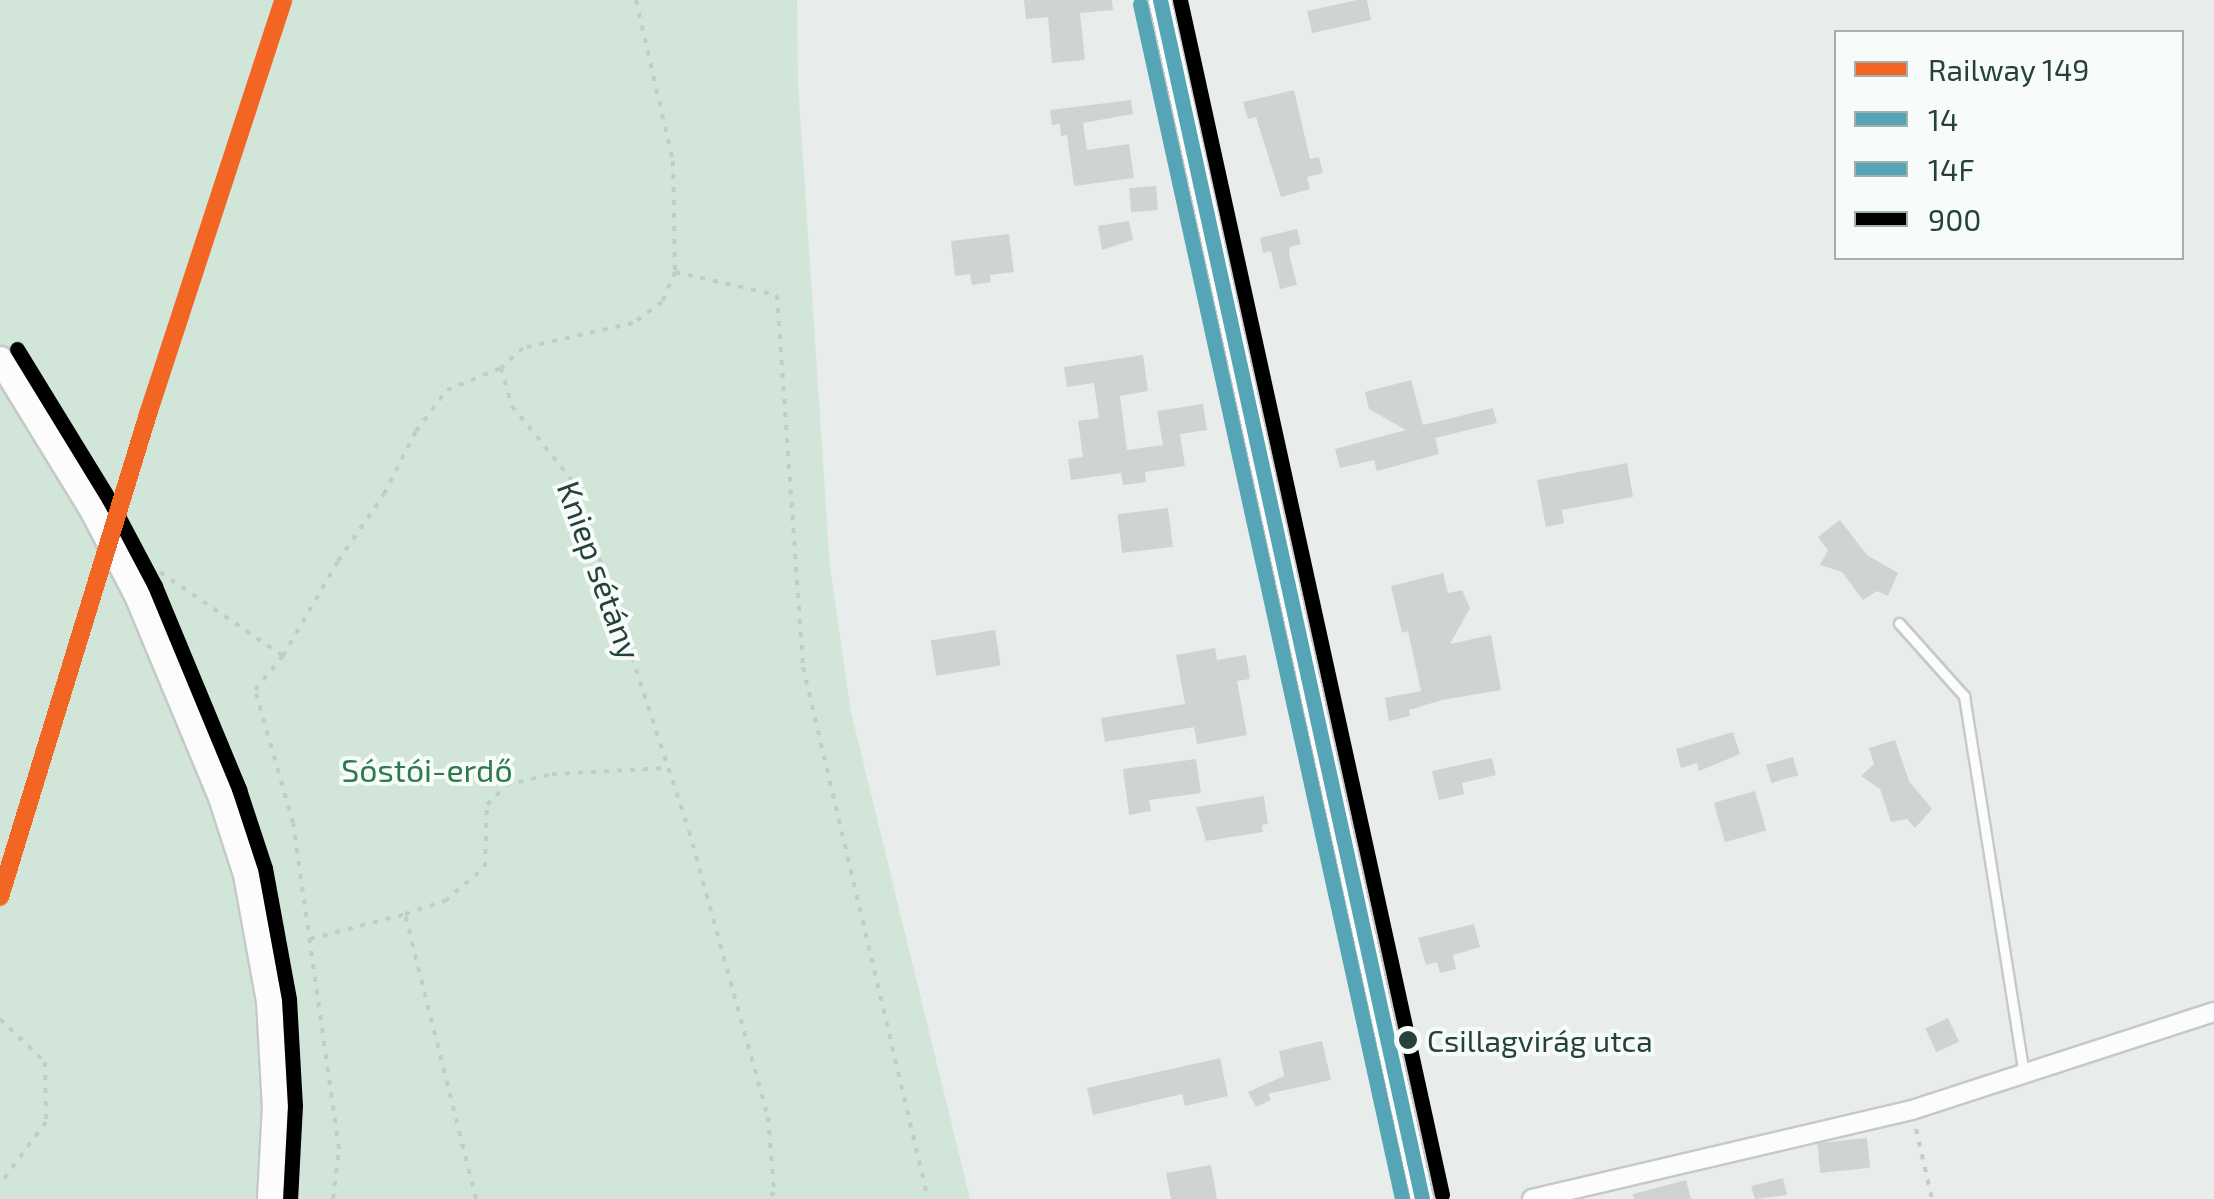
<!DOCTYPE html>
<html>
<head>
<meta charset="utf-8">
<style>
	body { margin:0 }
	#map { position:relative; width:2214px; height:1199px; overflow:hidden; background:#e8edeb; font-family:"Exo 2",sans-serif }
	div>[style] { position:absolute }
	.green>* { inset:0; background:#d1e6d8 }
	.building>* { inset:0; background:#cfd4d2; transform-origin:0 0 }
	.path>* { height:4px; margin-top:-2px; transform-origin:0; background:repeating-linear-gradient(90deg,#c3ccca 0 5px,transparent 0 13px) }
	.roads { filter:drop-shadow(2px 0 #c5cac8) drop-shadow(-2px 0 #c5cac8) drop-shadow(0 2px #c5cac8) drop-shadow(0 -2px #c5cac8) }
	.service>* { height:9px; margin:-4.5px; padding:0 4.5px; transform-origin:4.5px; border-radius:4.5px; background:#fcfcfc }
	.minor>* { height:18px; margin:-9px; padding:0 9px; transform-origin:9px; border-radius:9px; background:#fcfcfc }
	.tertiary>* { height:22px; margin:-11px; padding:0 11px; transform-origin:11px; border-radius:11px; background:#fcfcfc }
	.secondary>* { height:25px; margin:-12.5px; padding:0 12.5px; transform-origin:12.5px; border-radius:12.5px; background:#fcfcfc }
	.bus-1>* { height:15px; margin:-7.5px; padding:0 7.5px; transform-origin:7.5px; border-radius:7.5px; background:#56a5b7 }
	.bus-2>* { height:15px; margin:-7.5px; padding:0 7.5px; transform-origin:7.5px; border-radius:7.5px; background:#56a5b7 }
	.bus-3>* { height:15px; margin:-7.5px; padding:0 7.5px; transform-origin:7.5px; border-radius:7.5px; background:#000 }
	.rail-1>* { height:18px; margin:-9px; padding:0 9px; transform-origin:9px; border-radius:9px; background:#f26522 }
	.dots>* { width:28px; height:28px; translate:-50% -50%; box-sizing:border-box; border:5px solid #f7fbf9; border-radius:50% }
	span { translate:-50% -50%; white-space:nowrap; text-align:center; line-height:1.15; -webkit-text-stroke:8px #f7fbf9; paint-order:stroke }
	.bus-label { font-size:30px; color:#24423a }
	.left { translate:0 -50%; text-align:left }
	.street-label { font-size:32px; color:#24423a }
	.park-label { font-size:32px; color:#2d7a4b }
	.legend { position:absolute; left:1834px; top:30px; width:350px; height:230px; box-sizing:border-box; background:#f7fbf9; border:2px solid #a3b1ad; margin:0; padding:12px 18px; list-style:none; font-size:30px; color:#24423a }
	.legend li { display:flex; align-items:center; gap:20px; height:50px }
	.legend b { width:50px; border:2px solid #a3b1ad }
</style>
</head>
<body>
<div id="map">
	<div class="green">
		<div style="clip-path:polygon(0 0,797px 0,798px 83px,830px 567px,851px 712px,970px 1199px,0 1199px)"></div>
	</div>
	<div class="building">
		<div style="clip-path:polygon(1024px 0,1112px 0,1113px 10px,1080px 13px,1085px 60px,1052px 63px,1048px 17px,1026px 19px)"></div>
		<div style="clip-path:polygon(1357px 0,1367px 0,1371px 20px,1312px 33px,1307px 11px)"></div>
		<div style="clip-path:polygon(1294px 90px,1310px 159px,1319px 157px,1323px 173px,1307px 177px,1310px 189px,1281px 197px,1256px 117px,1248px 119px,1243px 102px)"></div>
		<div style="clip-path:polygon(1131px 100px,1133px 114px,1083px 123px,1087px 150px,1129px 144px,1134px 178px,1074px 186px,1067px 135px,1061px 136px,1060px 124px,1052px 125px,1050px 110px)"></div>
		<div style="left:1156px;top:186px;width:24px;height:27px;rotate:85deg"></div>
		<div style="clip-path:polygon(1129px 221px,1133px 240px,1102px 250px,1098px 226px)"></div>
		<div style="clip-path:polygon(1297px 229px,1301px 244px,1290px 247px,1289px 254px,1297px 285px,1280px 289px,1271px 251px,1263px 253px,1260px 238px)"></div>
		<div style="clip-path:polygon(1009px 234px,1014px 272px,990px 275px,991px 282px,972px 285px,970px 274px,955px 276px,951px 241px)"></div>
		<div style="clip-path:polygon(1143px 355px,1148px 391px,1120px 396px,1127px 450px,1163px 445px,1157px 411px,1203px 404px,1207px 430px,1180px 434px,1185px 466px,1145px 472px,1146px 482px,1123px 485px,1121px 473px,1071px 480px,1068px 459px,1083px 457px,1078px 421px,1099px 418px,1094px 383px,1067px 387px,1064px 367px)"></div>
		<div style="clip-path:polygon(1411px 380px,1423px 425px,1493px 408px,1497px 423px,1435px 438px,1439px 454px,1377px 471px,1374px 460px,1340px 468px,1335px 449px,1406px 430px,1369px 409px,1365px 392px)"></div>
		<div style="clip-path:polygon(1627px 463px,1633px 497px,1562px 510px,1564px 523px,1546px 527px,1537px 480px)"></div>
		<div style="left:1168px;top:508px;width:39px;height:51px;rotate:83deg"></div>
		<div style="clip-path:polygon(1840px 520px,1867px 555px,1898px 573px,1888px 596px,1877px 591px,1863px 600px,1842px 572px,1820px 565px,1828px 550px,1818px 537px)"></div>
		<div style="clip-path:polygon(1443px 573px,1448px 593px,1462px 590px,1470px 608px,1450px 644px,1491px 635px,1501px 690px,1442px 700px,1409px 710px,1410px 716px,1389px 721px,1385px 698px,1421px 691px,1408px 631px,1402px 633px,1391px 586px)"></div>
		<div style="left:995px;top:630px;width:36px;height:65px;rotate:81deg"></div>
		<div style="clip-path:polygon(1215px 648px,1217px 660px,1246px 655px,1250px 679px,1237px 681px,1247px 735px,1197px 744px,1194px 727px,1105px 742px,1101px 718px,1185px 704px,1176px 655px)"></div>
		<div style="clip-path:polygon(1733px 732px,1740px 754px,1699px 771px,1697px 763px,1681px 768px,1676px 749px)"></div>
		<div style="clip-path:polygon(1895px 740px,1909px 781px,1932px 809px,1915px 828px,1907px 819px,1891px 822px,1880px 789px,1861px 776px,1874px 764px,1869px 748px)"></div>
		<div style="left:1793px;top:757px;width:19px;height:28px;rotate:74deg"></div>
		<div style="clip-path:polygon(1492px 758px,1496px 775px,1462px 783px,1464px 794px,1439px 800px,1432px 771px)"></div>
		<div style="clip-path:polygon(1196px 759px,1201px 793px,1149px 800px,1151px 811px,1129px 815px,1123px 769px)"></div>
		<div style="left:1755px;top:791px;width:41px;height:43px;rotate:74deg"></div>
		<div style="clip-path:polygon(1264px 796px,1268px 824px,1262px 825px,1263px 832px,1206px 841px,1196px 807px)"></div>
		<div style="clip-path:polygon(1474px 924px,1480px 947px,1453px 955px,1456px 969px,1440px 973px,1437px 962px,1426px 965px,1418px 938px)"></div>
		<div style="left:1948px;top:1018px;width:26px;height:25px;rotate:65deg"></div>
		<div style="clip-path:polygon(1322px 1041px,1331px 1080px,1268px 1094px,1271px 1100px,1256px 1107px,1248px 1092px,1284px 1076px,1279px 1051px)"></div>
		<div style="clip-path:polygon(1220px 1058px,1228px 1096px,1185px 1106px,1182px 1094px,1093px 1115px,1087px 1088px)"></div>
		<div style="left:1867px;top:1138px;width:30px;height:50px;rotate:84deg"></div>
		<div style="clip-path:polygon(1211px 1165px,1217px 1199px,1171px 1199px,1166px 1173px)"></div>
		<div style="clip-path:polygon(1783px 1178px,1787px 1195px,1755px 1199px,1751px 1186px)"></div>
		<div style="clip-path:polygon(1686px 1180px,1691px 1199px,1634px 1199px,1633px 1194px)"></div>
	</div>
	<div class="path">
		<div style="left:636px;top:0;width:165px;rotate:77.1deg"></div>
		<div style="left:673px;top:161px;width:111px;rotate:89deg"></div>
		<div style="left:675px;top:272px;width:33px;rotate:113deg"></div>
		<div style="left:662px;top:302px;width:36px;rotate:144deg"></div>
		<div style="left:633px;top:323px;width:113px;rotate:167.2deg"></div>
		<div style="left:523px;top:348px;width:30px;rotate:138deg"></div>
		<div style="left:501px;top:368px;width:40px;rotate:74deg"></div>
		<div style="left:512px;top:406px;width:100px;rotate:51.1deg"></div>
		<div style="left:575px;top:484px;width:365px;rotate:71.8deg"></div>
		<div style="left:689px;top:831px;width:297px;rotate:74.6deg"></div>
		<div style="left:768px;top:1117px;width:75px;rotate:85.4deg"></div>
		<div style="left:774px;top:1192px;width:9px;rotate:126deg"></div>
		<div style="left:675px;top:272px;width:105px;rotate:12.7deg"></div>
		<div style="left:777px;top:295px;width:373px;rotate:86deg"></div>
		<div style="left:803px;top:667px;width:546px;rotate:76.78deg"></div>
		<div style="left:149px;top:577px;width:12px;rotate:-24deg"></div>
		<div style="left:160px;top:572px;width:149px;rotate:34.3deg"></div>
		<div style="left:310px;top:939px;width:98px;rotate:-14.7deg"></div>
		<div style="left:0;top:1019px;width:62px;rotate:43.7deg"></div>
		<div style="left:45px;top:1062px;width:60px;rotate:89deg"></div>
		<div style="left:46px;top:1122px;width:77px;rotate:126.6deg"></div>
		<div style="left:1916px;top:1129px;width:72px;rotate:77.1deg"></div>
		<div style="left:333px;top:1199px;width:50px;rotate:-83.2deg"></div>
		<div style="left:339px;top:1149px;width:329px;rotate:-98deg"></div>
		<div style="left:293px;top:823px;width:138px;rotate:-105.9deg"></div>
		<div style="left:255px;top:690px;width:44px;rotate:-50.5deg"></div>
		<div style="left:283px;top:656px;width:110px;rotate:-59.9deg"></div>
		<div style="left:338px;top:561px;width:81px;rotate:-55.5deg"></div>
		<div style="left:384px;top:494px;width:71px;rotate:-63.1deg"></div>
		<div style="left:416px;top:431px;width:51px;rotate:-52.9deg"></div>
		<div style="left:447px;top:390px;width:58px;rotate:-22.2deg"></div>
		<div style="left:476px;top:1199px;width:294px;rotate:-104deg"></div>
		<div style="left:405px;top:914px;width:42px;rotate:-18deg"></div>
		<div style="left:445px;top:901px;width:52px;rotate:-40.4deg"></div>
		<div style="left:485px;top:867px;width:62px;rotate:-88.2deg"></div>
		<div style="left:487px;top:805px;width:28px;rotate:-46deg"></div>
		<div style="left:506px;top:785px;width:47px;rotate:-13.4deg"></div>
		<div style="left:552px;top:774px;width:115px;rotate:-3deg"></div>
	</div>
	<div class="roads">
		<div class="service">
			<div style="left:1899px;top:623px;width:98px;rotate:48.3deg"></div>
			<div style="left:1964px;top:696px;width:382px;rotate:81deg"></div>
		</div>
		<div class="minor">
			<div style="left:1532px;top:1199px;width:390px;rotate:-13.2deg"></div>
			<div style="left:1912px;top:1110px;width:318px;rotate:-18deg"></div>
		</div>
		<div class="tertiary">
			<div style="left:1160px;top:0;width:1227px;rotate:77.67deg"></div>
		</div>
		<div class="secondary">
			<div style="left:0;top:359px;width:176px;rotate:58.5deg"></div>
			<div style="left:92px;top:509px;width:97px;rotate:62.4deg"></div>
			<div style="left:137px;top:595px;width:219px;rotate:67.4deg"></div>
			<div style="left:221px;top:797px;width:81px;rotate:72deg"></div>
			<div style="left:246px;top:874px;width:128px;rotate:79.7deg"></div>
			<div style="left:269px;top:1000px;width:106px;rotate:86.8deg"></div>
			<div style="left:275px;top:1106px;width:93px;rotate:93.1deg"></div>
		</div>
	</div>
	<div class="bus-1">
		<div style="left:1160px;top:0;width:1227px;rotate:77.67deg"></div>
	</div>
	<div class="bus-2">
		<div style="left:1140px;top:4px;width:1223px;rotate:77.63deg"></div>
	</div>
	<div class="bus-3">
		<div style="left:1180px;top:0;width:1223px;rotate:77.63deg"></div>
		<div style="left:17px;top:349px;width:176px;rotate:58.5deg"></div>
		<div style="left:109px;top:499px;width:98px;rotate:62.1deg"></div>
		<div style="left:155px;top:586px;width:220px;rotate:67.5deg"></div>
		<div style="left:239px;top:789px;width:83px;rotate:71.8deg"></div>
		<div style="left:265px;top:868px;width:133px;rotate:79.6deg"></div>
		<div style="left:289px;top:999px;width:106px;rotate:86.8deg"></div>
		<div style="left:295px;top:1105px;width:94px;rotate:93deg"></div>
	</div>
	<div class="rail-1">
		<div style="left:0;top:897px;width:508px;rotate:-72.96deg"></div>
		<div style="left:149px;top:411px;width:432px;rotate:-71.9deg"></div>
	</div>
	<div class="dots">
		<div style="left:1408px;top:1040px;background:#24423a"></div>
	</div>
	<div class="bus-label">
		<span class="left" style="left:1427px;top:1040px">Csillagvirág utca</span>
	</div>
	<div class="street-label">
		<span style="left:600px;top:570px;rotate:70deg">Kniep sétány</span>
	</div>
	<div class="park-label">
		<span style="left:427px;top:769px">Sóstói-erdő</span>
	</div>
	<ul class="legend">
	<li><b style="height:12px;background:#f26522"></b>Railway 149</li>
	<li><b style="height:12px;background:#56a5b7"></b>14</li>
	<li><b style="height:12px;background:#56a5b7"></b>14F</li>
	<li><b style="height:12px;background:#000"></b>900</li>
	</ul>
</div>
</body>
</html>
